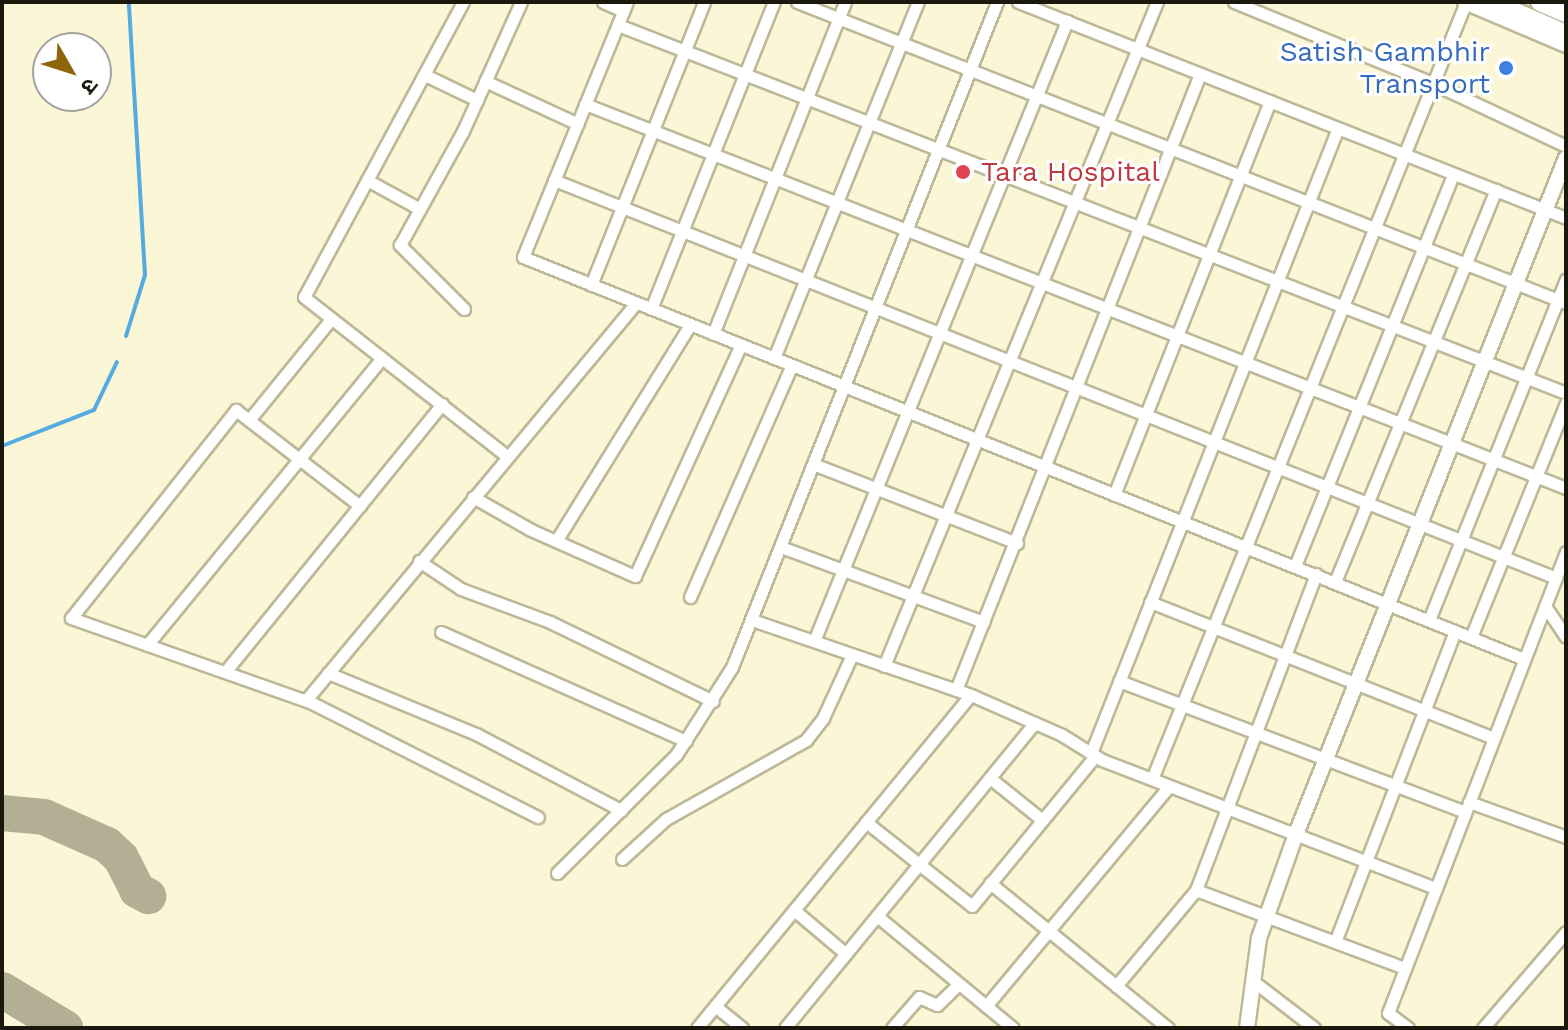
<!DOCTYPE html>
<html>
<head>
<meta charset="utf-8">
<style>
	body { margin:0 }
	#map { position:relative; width:1568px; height:1030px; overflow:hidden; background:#fbf6d5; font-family:"Work Sans","Noto Sans Devanagari",sans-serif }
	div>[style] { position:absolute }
	.stream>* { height:4px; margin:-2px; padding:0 2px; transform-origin:2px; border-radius:2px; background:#55abe0 }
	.taxiway>* { height:36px; margin:-18px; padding:0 18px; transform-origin:18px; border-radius:18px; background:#b3af94 }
	.roads { filter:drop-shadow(2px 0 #bdb898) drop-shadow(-2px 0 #bdb898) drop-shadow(0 2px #bdb898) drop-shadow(0 -2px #bdb898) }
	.minor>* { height:11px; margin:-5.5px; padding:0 5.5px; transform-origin:5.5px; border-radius:5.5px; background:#fff }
	.tertiary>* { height:14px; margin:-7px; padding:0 7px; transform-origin:7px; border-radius:7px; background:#fff }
	.trunk>* { height:18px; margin:-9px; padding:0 9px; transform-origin:9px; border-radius:9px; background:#fff }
	.dots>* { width:22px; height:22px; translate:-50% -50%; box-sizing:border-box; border:4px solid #fff; border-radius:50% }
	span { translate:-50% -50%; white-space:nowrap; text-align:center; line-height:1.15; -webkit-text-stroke:6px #fff; paint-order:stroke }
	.shop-label { font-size:28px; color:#366cbe }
	.right { translate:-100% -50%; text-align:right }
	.health-label { font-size:28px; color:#be3a42 }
	.left { translate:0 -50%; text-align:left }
	.frame { position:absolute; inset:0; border:4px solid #1b190d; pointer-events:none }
	.north { position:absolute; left:32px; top:32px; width:80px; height:80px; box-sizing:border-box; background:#fff; border:2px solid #a4a39e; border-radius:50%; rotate:129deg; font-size:22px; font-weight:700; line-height:32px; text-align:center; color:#1b190d }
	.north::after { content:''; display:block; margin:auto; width:28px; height:36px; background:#8f650b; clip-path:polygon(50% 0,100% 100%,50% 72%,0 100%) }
</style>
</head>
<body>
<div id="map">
	<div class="stream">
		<div style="left:126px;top:336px;width:64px;rotate:-72.7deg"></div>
		<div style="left:145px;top:275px;width:273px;rotate:-93.4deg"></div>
		<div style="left:2px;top:446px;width:99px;rotate:-21.4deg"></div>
		<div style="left:94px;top:410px;width:53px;rotate:-64.4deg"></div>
	</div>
	<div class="taxiway">
		<div style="left:2px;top:813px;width:42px;rotate:5.4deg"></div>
		<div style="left:44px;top:817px;width:69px;rotate:24deg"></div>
		<div style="left:107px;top:845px;width:19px;rotate:43deg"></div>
		<div style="left:121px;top:858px;width:36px;rotate:63deg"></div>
		<div style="left:137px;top:890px;width:13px;rotate:29deg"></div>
		<div style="left:2px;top:990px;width:74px;rotate:31.1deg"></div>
	</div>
	<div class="roads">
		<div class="minor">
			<div style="left:463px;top:2px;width:335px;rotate:118.3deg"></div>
			<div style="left:304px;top:297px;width:259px;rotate:38.1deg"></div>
			<div style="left:603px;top:2px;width:22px;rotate:24deg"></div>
			<div style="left:627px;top:2px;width:275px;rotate:112.2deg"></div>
			<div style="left:523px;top:257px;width:1079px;rotate:21.88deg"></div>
			<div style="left:797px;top:2px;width:826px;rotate:21.38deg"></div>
			<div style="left:1018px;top:2px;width:589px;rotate:21.51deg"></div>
			<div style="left:1234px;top:2px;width:214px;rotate:22.2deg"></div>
			<div style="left:1432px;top:83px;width:148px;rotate:25.2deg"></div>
			<div style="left:618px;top:25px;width:1017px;rotate:21.22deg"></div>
			<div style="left:425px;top:75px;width:58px;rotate:25.7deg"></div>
			<div style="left:485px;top:81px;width:102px;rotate:24.8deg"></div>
			<div style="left:585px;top:104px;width:1053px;rotate:21.38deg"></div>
			<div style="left:367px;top:180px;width:60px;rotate:28.7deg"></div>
			<div style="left:554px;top:180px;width:1078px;rotate:21.66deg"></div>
			<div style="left:591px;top:285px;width:305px;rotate:-68.2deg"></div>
			<div style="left:464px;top:309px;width:91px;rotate:-135deg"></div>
			<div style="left:400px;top:245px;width:130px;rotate:-61.1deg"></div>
			<div style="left:463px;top:131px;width:141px;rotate:-65.8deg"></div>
			<div style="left:651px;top:309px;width:331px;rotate:-68.2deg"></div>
			<div style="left:713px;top:334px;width:357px;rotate:-68.3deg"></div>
			<div style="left:774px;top:358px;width:384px;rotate:-68deg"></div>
			<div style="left:249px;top:420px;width:130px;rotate:-50.9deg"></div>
			<div style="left:813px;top:464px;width:219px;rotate:21.2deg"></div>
			<div style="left:1114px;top:495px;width:424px;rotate:-68.4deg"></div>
			<div style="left:473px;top:497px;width:67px;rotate:29.6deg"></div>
			<div style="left:531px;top:530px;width:114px;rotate:23.9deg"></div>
			<div style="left:635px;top:576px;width:254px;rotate:-65.4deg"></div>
			<div style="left:360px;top:506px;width:157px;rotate:-142.3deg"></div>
			<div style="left:236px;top:410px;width:265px;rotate:128.4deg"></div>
			<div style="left:71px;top:618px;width:256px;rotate:19.4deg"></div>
			<div style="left:312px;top:703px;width:253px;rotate:26.8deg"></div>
			<div style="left:556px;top:541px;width:254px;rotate:-58.2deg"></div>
			<div style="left:781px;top:547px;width:216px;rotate:20.3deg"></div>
			<div style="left:419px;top:561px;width:50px;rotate:33.7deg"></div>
			<div style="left:461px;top:589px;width:95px;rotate:20.3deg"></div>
			<div style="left:550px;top:622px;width:181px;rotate:25.9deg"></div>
			<div style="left:1295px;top:566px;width:423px;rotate:-68deg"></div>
			<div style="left:1335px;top:582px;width:424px;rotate:-67.7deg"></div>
			<div style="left:690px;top:597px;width:253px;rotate:-66.3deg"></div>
			<div style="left:1150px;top:602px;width:370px;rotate:21.6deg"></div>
			<div style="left:1545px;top:606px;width:37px;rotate:56deg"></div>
			<div style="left:752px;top:620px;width:231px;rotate:18.9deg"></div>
			<div style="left:971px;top:695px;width:99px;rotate:23.7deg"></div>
			<div style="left:1062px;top:735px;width:47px;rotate:32deg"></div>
			<div style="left:1102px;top:760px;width:358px;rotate:21deg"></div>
			<div style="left:1429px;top:620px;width:367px;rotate:-68.1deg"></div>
			<div style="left:441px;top:632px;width:268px;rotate:24deg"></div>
			<div style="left:1471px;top:637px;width:253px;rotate:-67.9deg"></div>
			<div style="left:814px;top:641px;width:670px;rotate:-67.8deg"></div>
			<div style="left:147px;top:645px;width:371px;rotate:-50.7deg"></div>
			<div style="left:884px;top:666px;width:718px;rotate:-67.65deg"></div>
			<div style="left:225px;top:672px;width:345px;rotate:-51deg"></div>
			<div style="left:328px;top:673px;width:160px;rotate:22.4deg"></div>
			<div style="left:476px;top:734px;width:164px;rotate:27.7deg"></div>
			<div style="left:1119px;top:681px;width:370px;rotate:20.7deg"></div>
			<div style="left:956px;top:690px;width:663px;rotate:-68.39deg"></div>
			<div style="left:306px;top:700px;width:516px;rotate:-50.27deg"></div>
			<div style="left:1091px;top:753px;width:672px;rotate:-68.44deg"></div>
			<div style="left:990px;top:778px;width:67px;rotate:38.9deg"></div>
			<div style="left:1152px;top:779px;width:838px;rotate:-68deg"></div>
			<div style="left:1469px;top:802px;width:103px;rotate:19.8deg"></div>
			<div style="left:866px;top:822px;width:135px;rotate:38.4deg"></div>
			<div style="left:972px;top:906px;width:194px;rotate:-50.6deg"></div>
			<div style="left:622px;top:859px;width:59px;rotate:-42.3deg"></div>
			<div style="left:666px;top:819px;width:161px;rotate:-29.4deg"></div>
			<div style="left:806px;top:740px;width:28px;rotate:-52deg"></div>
			<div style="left:823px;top:718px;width:69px;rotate:-65.3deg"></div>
			<div style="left:557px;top:873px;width:168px;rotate:-44.8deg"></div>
			<div style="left:676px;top:755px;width:104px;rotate:-57.5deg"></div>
			<div style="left:732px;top:667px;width:716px;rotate:-68.27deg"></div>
			<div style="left:990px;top:883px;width:230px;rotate:39.2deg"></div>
			<div style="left:1196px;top:890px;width:338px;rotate:-69.2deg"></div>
			<div style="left:794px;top:910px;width:68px;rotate:40.2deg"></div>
			<div style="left:877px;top:916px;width:176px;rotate:39.5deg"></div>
			<div style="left:1335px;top:942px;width:333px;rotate:-68.9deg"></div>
			<div style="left:1253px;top:981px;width:77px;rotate:37.6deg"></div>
			<div style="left:1116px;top:986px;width:125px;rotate:-50.2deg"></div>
			<div style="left:1196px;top:890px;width:223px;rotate:20.5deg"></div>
			<div style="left:715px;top:1006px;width:35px;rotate:39deg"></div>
			<div style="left:986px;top:1006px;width:286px;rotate:-50.2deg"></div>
			<div style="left:697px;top:1028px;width:431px;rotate:-50.6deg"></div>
			<div style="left:785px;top:1028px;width:394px;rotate:-50.7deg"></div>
			<div style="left:892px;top:1028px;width:41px;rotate:-48.9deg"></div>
			<div style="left:919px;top:997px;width:20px;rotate:24deg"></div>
			<div style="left:937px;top:1005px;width:30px;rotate:-44deg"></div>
			<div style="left:1408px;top:1028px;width:25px;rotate:-143deg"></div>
			<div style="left:1388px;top:1013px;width:494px;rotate:-68.9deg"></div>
			<div style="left:1483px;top:1028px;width:127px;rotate:-49.2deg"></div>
		</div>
		<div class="tertiary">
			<div style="left:1465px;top:2px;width:110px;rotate:23.1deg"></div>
			<div style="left:1247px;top:1028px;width:91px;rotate:-82.4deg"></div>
			<div style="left:1259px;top:938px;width:110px;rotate:-70.4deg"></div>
			<div style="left:1296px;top:834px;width:728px;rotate:-68.23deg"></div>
		</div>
		<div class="trunk">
			<div style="left:1492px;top:2px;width:81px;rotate:23.4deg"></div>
			<div style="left:1540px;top:2px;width:28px;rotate:23deg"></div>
		</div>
	</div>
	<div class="dots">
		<div style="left:1506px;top:68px;background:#3f7fe0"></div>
		<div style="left:963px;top:172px;background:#e0444e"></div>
	</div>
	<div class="shop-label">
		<span class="right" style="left:1490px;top:68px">Satish Gambhir<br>Transport</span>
	</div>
	<div class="health-label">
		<span class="left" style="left:981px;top:172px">Tara Hospital</span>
	</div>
	<div class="frame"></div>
	<div class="north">उ</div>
</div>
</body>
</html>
